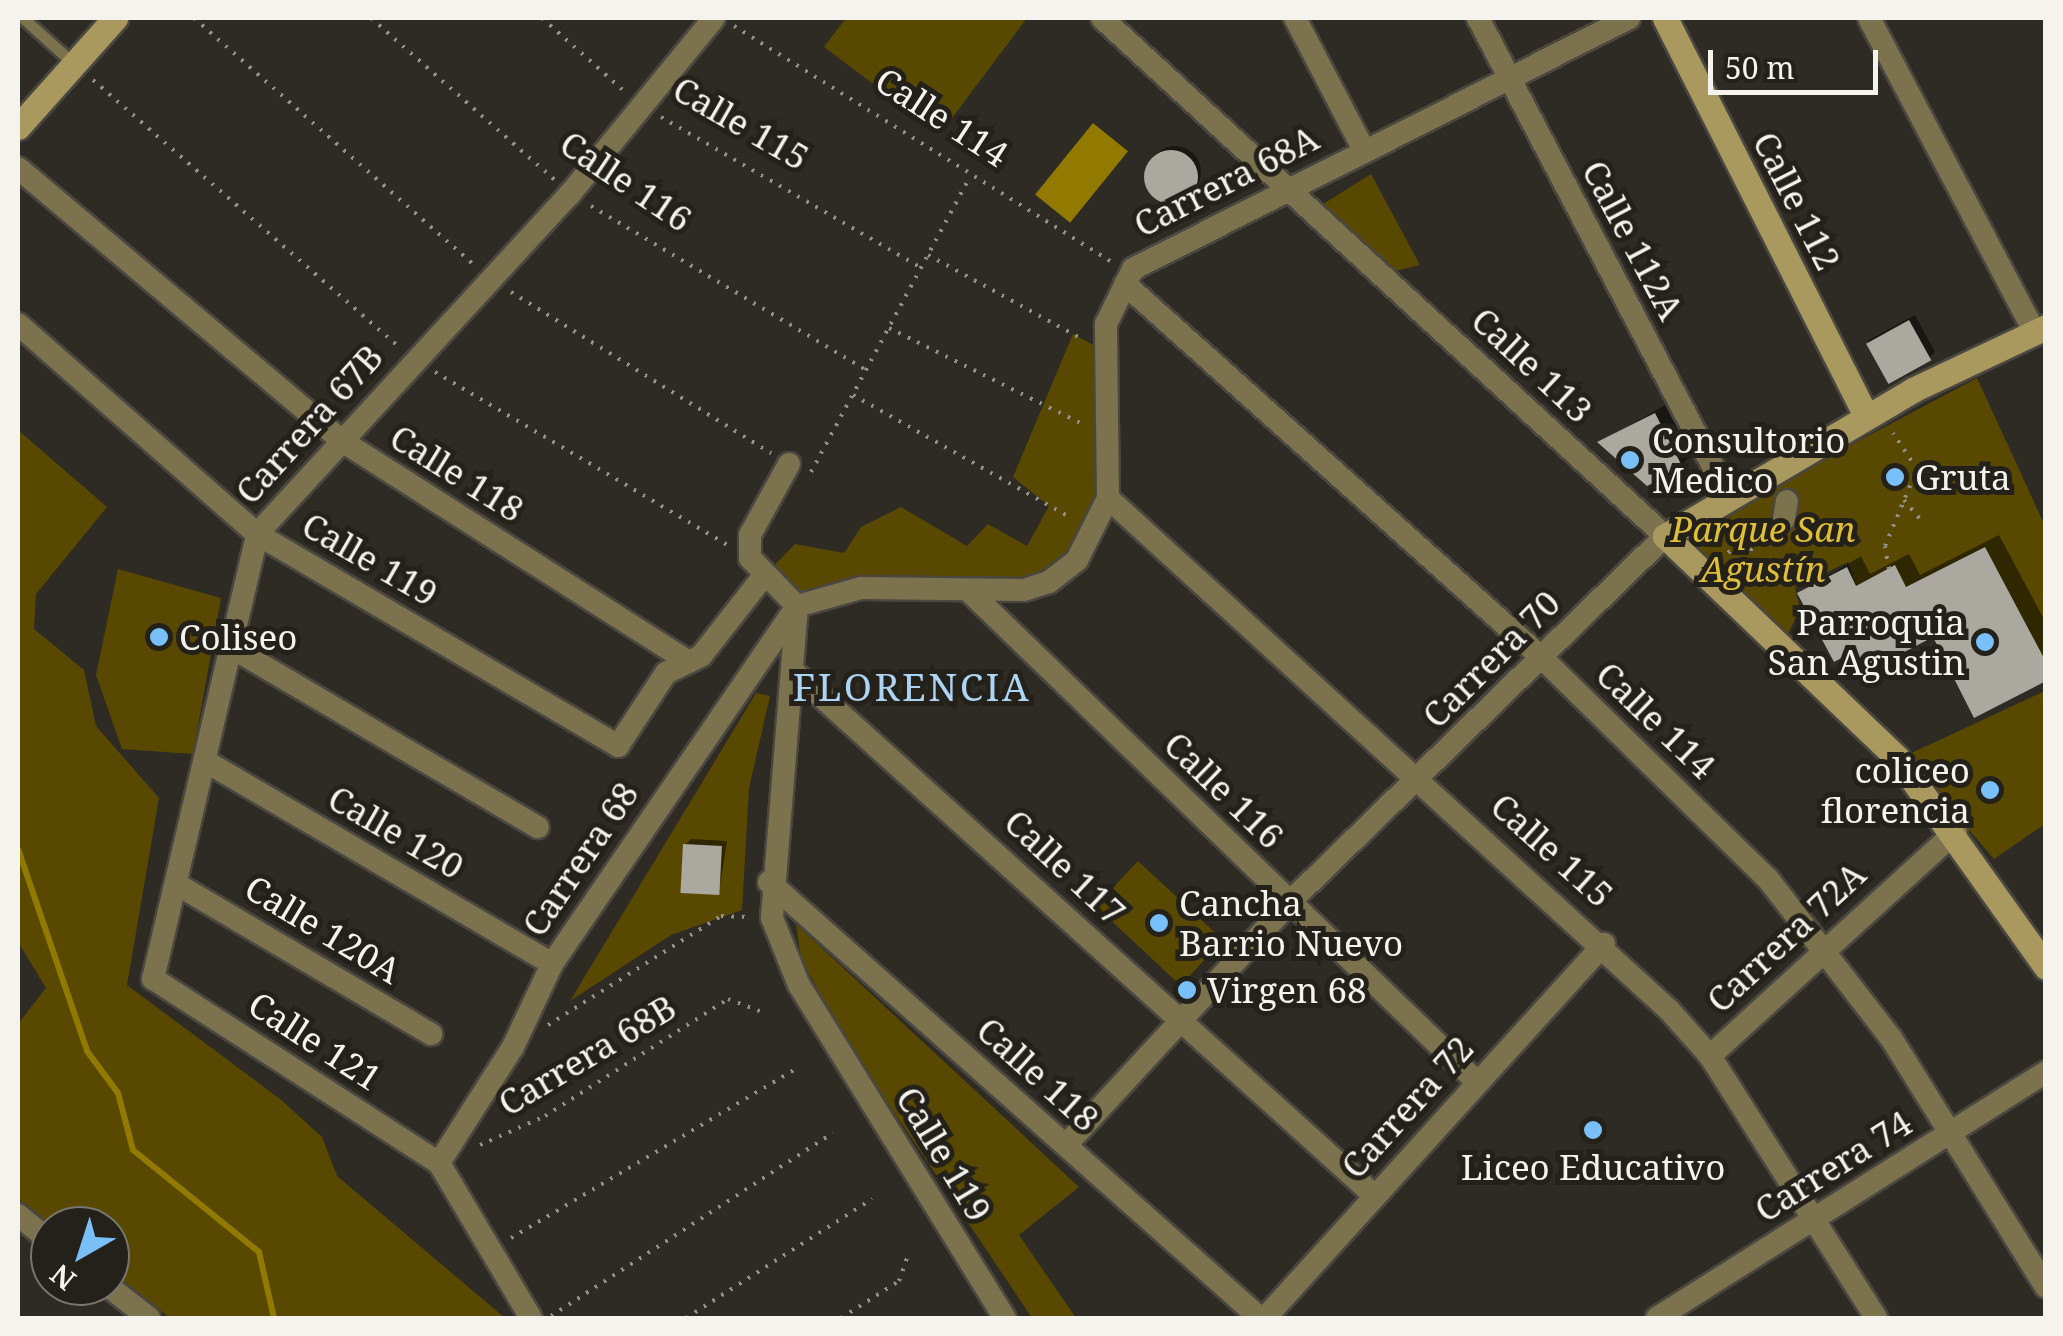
<!DOCTYPE html>
<html>
<head>
<meta charset="utf-8">
<style>
	body { margin:0 }
	#map { position:relative; width:2063px; height:1336px; overflow:hidden; background:#2d2b24; font-family:"Noto Serif",serif }
	div>[style] { position:absolute }
	.green>* { inset:0; background:#594900; transform-origin:0 0 }
	.water>* { inset:0; background:#927900; transform-origin:0 0 }
	.shadow>* { inset:0; background:#0007 }
	.round { border-radius:50% }
	.stream>* { height:6px; margin:-3px; padding:0 3px; transform-origin:3px; border-radius:3px; background:#927900 }
	.building>* { inset:0; background:#aaa89f; transform-origin:0 0 }
	.path>* { height:4px; margin-top:-2px; transform-origin:0; background:repeating-linear-gradient(90deg,#93918b 0 2.5px,transparent 0 10.5px) }
	.roads { filter:drop-shadow(2px 0 #494740) drop-shadow(-2px 0 #494740) drop-shadow(0 2px #494740) drop-shadow(0 -2px #494740) }
	.lane>* { height:11px; margin:-5.5px; padding:0 5.5px; transform-origin:5.5px; border-radius:5.5px; background:#7c724d }
	.street>* { height:22px; margin:-11px; padding:0 11px; transform-origin:11px; border-radius:11px; background:#7c724d }
	.secondary>* { height:25px; margin:-12.5px; padding:0 12.5px; transform-origin:12.5px; border-radius:12.5px; background:#aa995e }
	.dots>* { width:28px; height:28px; translate:-50% -50%; box-sizing:border-box; border:5px solid #23211a; border-radius:50% }
	span { translate:-50% -50%; white-space:nowrap; text-align:center; line-height:1.15; -webkit-text-stroke:10px #23211a; paint-order:stroke }
	.street-label { font-size:35px; color:#f4f3ee }
	.poi-label { font-size:35px; color:#f4f3ee }
	.left { translate:0 -50%; text-align:left }
	.right { translate:-100% -50%; text-align:right }
	.park-label { font-size:35px; color:#e0bf37; font-style:italic }
	.neighbourhood-label { font-size:38px; color:#aed4f4; letter-spacing:2.5px }
	.frame { position:absolute; inset:0; border:20px solid #f4f3ee; pointer-events:none }
	.north { position:absolute; left:30px; top:1206px; width:100px; height:100px; box-sizing:border-box; background:#23211a; border:2px solid #77756f; border-radius:50%; rotate:219deg; font-size:28px; font-weight:700; line-height:40px; text-align:center; color:#f4f3ee }
	.north::after { content:''; display:block; margin:auto; width:35px; height:45px; background:#79bff8; clip-path:polygon(50% 0,100% 100%,50% 72%,0 100%) }
	.scale { position:absolute; left:1708px; top:50px; width:170px; height:45px; box-sizing:border-box; border:5px solid #f4f3ee; border-top:0; padding-left:12px; font-size:30px; line-height:35px; white-space:nowrap; color:#f4f3ee; -webkit-text-stroke:8px #23211a; paint-order:stroke }
</style>
</head>
<body>
<div id="map">
	<div class="green">
		<div style="clip-path:polygon(846px 18px,1027px 18px,940px 134px,824px 47px)"></div>
		<div style="clip-path:polygon(1371px 174px,1420px 265px,1387px 273px,1320px 206px)"></div>
		<div style="clip-path:polygon(1073px 334px,1104px 351px,1098px 499px,1078px 545px,1041px 575px,797px 606px,763px 577px,795px 544px,844px 553px,861px 527px,901px 507px,967px 546px,988px 524px,1027px 546px,1049px 506px,1013px 477px)"></div>
		<div style="clip-path:polygon(1977px 378px,2045px 526px,2045px 662px,1985px 547px,1906px 587px,1888px 569px,1856px 586px,1848px 562px,1795px 588px,1800px 608px,1786px 639px,1697px 549px,1702px 527px,1738px 505px)"></div>
		<div style="clip-path:polygon(18px 430px,107px 507px,36px 594px,34px 629px,84px 670px,96px 726px,159px 798px,127px 985px,280px 1099px,322px 1137px,337px 1176px,505px 1318px,170px 1318px,110px 1271px,110px 1226px,52px 1226px,18px 1199px,18px 1024px,46px 988px,18px 942px)"></div>
		<div style="clip-path:polygon(118px 569px,221px 598px,193px 754px,122px 749px,96px 675px)"></div>
		<div style="clip-path:polygon(2045px 691px,2045px 824px,1994px 859px,1905px 756px)"></div>
		<div style="clip-path:polygon(756px 693px,770px 696px,749px 788px,742px 910px,671px 935px,570px 1001px)"></div>
		<div style="left:1138px;top:861px;width:116px;height:62px;rotate:43deg"></div>
		<div style="clip-path:polygon(796px 924px,1079px 1187px,1019px 1235px,1076px 1318px,1032px 1318px,847px 1042px,801px 959px)"></div>
	</div>
	<div class="water">
		<div style="left:1093px;top:123px;width:45px;height:92px;rotate:39deg"></div>
	</div>
	<div class="shadow">
		<div class="round" style="left:1149px;top:146px;width:52px;height:52px"></div>
		<div style="clip-path:polygon(1915px 315px,1935px 352px,1929px 358px,1867px 341px)"></div>
		<div style="clip-path:polygon(1665px 405px,1691px 456px,1681px 466px,1601px 442px)"></div>
		<div style="clip-path:polygon(1999px 535px,2046px 623px,2046px 678px,1934px 634px,1852px 649px,1800px 593px,1861px 556px,1870px 574px,1909px 554px,1920px 575px)"></div>
		<div style="clip-path:polygon(691px 839px,727px 841px,719px 892px,685px 845px)"></div>
	</div>
	<div class="stream">
		<div style="left:18px;top:849px;width:213px;rotate:71.1deg"></div>
		<div style="left:87px;top:1051px;width:52px;rotate:53.6deg"></div>
		<div style="left:118px;top:1093px;width:59px;rotate:75.3deg"></div>
		<div style="left:133px;top:1150px;width:162px;rotate:39deg"></div>
		<div style="left:259px;top:1252px;width:68px;rotate:77.2deg"></div>
	</div>
	<div class="building">
		<div class="round" style="left:1144px;top:150px;width:54px;height:54px"></div>
		<div style="left:1909px;top:320px;width:46px;height:49px;rotate:61deg"></div>
		<div style="clip-path:polygon(1655px 413px,1683px 468px,1647px 486px,1597px 442px)"></div>
		<div style="clip-path:polygon(1985px 547px,2046px 662px,2046px 681px,1974px 718px,1933px 637px,1862px 674px,1851px 653px,1834px 662px,1797px 593px,1847px 567px,1856px 586px,1895px 565px,1906px 587px)"></div>
		<div style="left:683px;top:844px;width:39px;height:49px;rotate:3deg"></div>
	</div>
	<div class="path">
		<div style="left:194px;top:18px;width:375px;rotate:41.4deg"></div>
		<div style="left:371px;top:18px;width:245px;rotate:41.4deg"></div>
		<div style="left:542px;top:18px;width:111px;rotate:41.7deg"></div>
		<div style="left:734px;top:26px;width:445px;rotate:32deg"></div>
		<div style="left:93px;top:80px;width:406px;rotate:41.1deg"></div>
		<div style="left:661px;top:117px;width:301px;rotate:30.1deg"></div>
		<div style="left:591px;top:206px;width:320px;rotate:30.8deg"></div>
		<div style="left:928px;top:255px;width:175px;rotate:28.6deg"></div>
		<div style="left:511px;top:292px;width:306px;rotate:31.8deg"></div>
		<div style="left:889px;top:328px;width:220px;rotate:26.4deg"></div>
		<div style="left:435px;top:372px;width:340px;rotate:30.6deg"></div>
		<div style="left:853px;top:395px;width:250px;rotate:29.4deg"></div>
		<div style="left:811px;top:472px;width:335px;rotate:-61.7deg"></div>
		<div style="left:1904px;top:500px;width:30px;rotate:50deg"></div>
		<div style="left:1719px;top:558px;width:56px;rotate:-31.1deg"></div>
		<div style="left:1889px;top:569px;width:23px;rotate:-100deg"></div>
		<div style="left:1885px;top:546px;width:83px;rotate:-67.4deg"></div>
		<div style="left:1917px;top:469px;width:43px;rotate:-123.7deg"></div>
		<div style="left:1746px;top:582px;width:46px;rotate:-81.2deg"></div>
		<div style="left:548px;top:1025px;width:204px;rotate:-32.2deg"></div>
		<div style="left:721px;top:916px;width:27px;rotate:2deg"></div>
		<div style="left:480px;top:1145px;width:71px;rotate:-24deg"></div>
		<div style="left:545px;top:1116px;width:217px;rotate:-32.6deg"></div>
		<div style="left:728px;top:999px;width:34px;rotate:21deg"></div>
		<div style="left:511px;top:1238px;width:329px;rotate:-30.7deg"></div>
		<div style="left:551px;top:1316px;width:336px;rotate:-33deg"></div>
		<div style="left:686px;top:1318px;width:221px;rotate:-32.6deg"></div>
		<div style="left:841px;top:1318px;width:69px;rotate:-32.5deg"></div>
		<div style="left:899px;top:1281px;width:24px;rotate:-71deg"></div>
	</div>
	<div class="roads">
		<div class="lane">
			<div style="left:23px;top:18px;width:69px;rotate:42deg"></div>
		</div>
		<div class="street">
			<div style="left:1295px;top:18px;width:149px;rotate:62.4deg"></div>
			<div style="left:1478px;top:18px;width:539px;rotate:62.34deg"></div>
			<div style="left:1869px;top:18px;width:356px;rotate:62.2deg"></div>
			<div style="left:18px;top:168px;width:424px;rotate:40.1deg"></div>
			<div style="left:342px;top:441px;width:411px;rotate:32.5deg"></div>
			<div style="left:1125px;top:284px;width:557px;rotate:41.87deg"></div>
			<div style="left:1540px;top:656px;width:319px;rotate:44.4deg"></div>
			<div style="left:1768px;top:879px;width:201px;rotate:52.3deg"></div>
			<div style="left:1891px;top:1038px;width:293px;rotate:58.1deg"></div>
			<div style="left:18px;top:324px;width:318px;rotate:41.3deg"></div>
			<div style="left:257px;top:534px;width:419px;rotate:30.4deg"></div>
			<div style="left:618px;top:746px;width:87px;rotate:-56.7deg"></div>
			<div style="left:666px;top:673px;width:39px;rotate:-26deg"></div>
			<div style="left:701px;top:656px;width:100px;rotate:-51.9deg"></div>
			<div style="left:789px;top:464px;width:81px;rotate:118.8deg"></div>
			<div style="left:750px;top:535px;width:23px;rotate:90deg"></div>
			<div style="left:750px;top:558px;width:67px;rotate:45.6deg"></div>
			<div style="left:1108px;top:498px;width:760px;rotate:42.39deg"></div>
			<div style="left:1669px;top:1010px;width:62px;rotate:48.3deg"></div>
			<div style="left:1710px;top:1056px;width:310px;rotate:57.6deg"></div>
			<div style="left:1784px;top:519px;width:18px;rotate:-81deg"></div>
			<div style="left:968px;top:590px;width:707px;rotate:44.03deg"></div>
			<div style="left:797px;top:606px;width:66px;rotate:-15.7deg"></div>
			<div style="left:861px;top:588px;width:163px;rotate:0.7deg"></div>
			<div style="left:1024px;top:590px;width:26px;rotate:-18deg"></div>
			<div style="left:1049px;top:582px;width:36px;rotate:-38deg"></div>
			<div style="left:1077px;top:560px;width:69px;rotate:-63.4deg"></div>
			<div style="left:1108px;top:498px;width:174px;rotate:-90.7deg"></div>
			<div style="left:1106px;top:324px;width:61px;rotate:-63.9deg"></div>
			<div style="left:1133px;top:269px;width:556px;rotate:-26.84deg"></div>
			<div style="left:797px;top:606px;width:313px;rotate:94.6deg"></div>
			<div style="left:772px;top:918px;width:72px;rotate:68.1deg"></div>
			<div style="left:799px;top:985px;width:392px;rotate:58.3deg"></div>
			<div style="left:229px;top:646px;width:358px;rotate:30.4deg"></div>
			<div style="left:794px;top:672px;width:782px;rotate:42.05deg"></div>
			<div style="left:205px;top:761px;width:402px;rotate:30.3deg"></div>
			<div style="left:769px;top:882px;width:657px;rotate:41.6deg"></div>
			<div style="left:178px;top:885px;width:294px;rotate:30.5deg"></div>
			<div style="left:1710px;top:1056px;width:333px;rotate:-42.4deg"></div>
			<div style="left:1066px;top:1145px;width:330px;rotate:-47.3deg"></div>
			<div style="left:1290px;top:902px;width:524px;rotate:-44.3deg"></div>
			<div style="left:1665px;top:536px;width:765px;rotate:-137.38deg"></div>
			<div style="left:439px;top:1163px;width:138px;rotate:-57.5deg"></div>
			<div style="left:513px;top:1047px;width:92px;rotate:-64.8deg"></div>
			<div style="left:552px;top:964px;width:432px;rotate:-55.6deg"></div>
			<div style="left:18px;top:1215px;width:41px;rotate:39.1deg"></div>
			<div style="left:108px;top:1286px;width:52px;rotate:38deg"></div>
			<div style="left:531px;top:1318px;width:180px;rotate:-120.7deg"></div>
			<div style="left:439px;top:1163px;width:340px;rotate:-147.2deg"></div>
			<div style="left:153px;top:979px;width:457px;rotate:-76.8deg"></div>
			<div style="left:257px;top:534px;width:462px;rotate:-47.4deg"></div>
			<div style="left:570px;top:194px;width:227px;rotate:-50.7deg"></div>
			<div style="left:1265px;top:1318px;width:505px;rotate:-47.81deg"></div>
			<div style="left:1657px;top:1318px;width:460px;rotate:-32.3deg"></div>
		</div>
		<div class="secondary">
			<div style="left:1665px;top:18px;width:446px;rotate:63.2deg"></div>
			<div style="left:18px;top:127px;width:146px;rotate:-48.3deg"></div>
			<div style="left:2046px;top:327px;width:147px;rotate:154.7deg"></div>
			<div style="left:1913px;top:390px;width:288px;rotate:149.5deg"></div>
			<div style="left:1665px;top:536px;width:321px;rotate:43.7deg"></div>
			<div style="left:1897px;top:758px;width:257px;rotate:54.5deg"></div>
		</div>
	</div>
	<div class="dots">
		<div style="left:1630px;top:460px;background:#79bff8"></div>
		<div style="left:1895px;top:477px;background:#79bff8"></div>
		<div style="left:159px;top:637px;background:#79bff8"></div>
		<div style="left:1985px;top:642px;background:#79bff8"></div>
		<div style="left:1990px;top:790px;background:#79bff8"></div>
		<div style="left:1159px;top:923px;background:#79bff8"></div>
		<div style="left:1187px;top:990px;background:#79bff8"></div>
		<div style="left:1593px;top:1130px;background:#79bff8"></div>
	</div>
	<div class="street-label">
		<span style="left:942px;top:117px;rotate:33deg">Calle 114</span>
		<span style="left:741px;top:123px;rotate:30deg">Calle 115</span>
		<span style="left:626px;top:181px;rotate:34deg">Calle 116</span>
		<span style="left:1226px;top:181px;rotate:-27deg">Carrera 68A</span>
		<span style="left:1797px;top:201px;rotate:63deg">Calle 112</span>
		<span style="left:1633px;top:240px;rotate:62deg">Calle 112A</span>
		<span style="left:1532px;top:365px;rotate:43deg">Calle 113</span>
		<span style="left:309px;top:424px;rotate:-48deg">Carrera 67B</span>
		<span style="left:457px;top:473px;rotate:32deg">Calle 118</span>
		<span style="left:370px;top:559px;rotate:30deg">Calle 119</span>
		<span style="left:1491px;top:659px;rotate:-45deg">Carrera 70</span>
		<span style="left:1656px;top:720px;rotate:44deg">Calle 114</span>
		<span style="left:1224px;top:790px;rotate:44deg">Calle 116</span>
		<span style="left:396px;top:832px;rotate:30deg">Calle 120</span>
		<span style="left:1552px;top:850px;rotate:42deg">Calle 115</span>
		<span style="left:580px;top:859px;rotate:-56deg">Carrera 68</span>
		<span style="left:1065px;top:867px;rotate:43deg">Calle 117</span>
		<span style="left:323px;top:929px;rotate:31deg">Calle 120A</span>
		<span style="left:1786px;top:937px;rotate:-43deg">Carrera 72A</span>
		<span style="left:315px;top:1041px;rotate:33deg">Calle 121</span>
		<span style="left:587px;top:1055px;rotate:-31deg">Carrera 68B</span>
		<span style="left:1038px;top:1074px;rotate:42deg">Calle 118</span>
		<span style="left:1407px;top:1107px;rotate:-48deg">Carrera 72</span>
		<span style="left:944px;top:1154px;rotate:59deg">Calle 119</span>
		<span style="left:1833px;top:1166px;rotate:-32deg">Carrera 74</span>
	</div>
	<div class="poi-label">
		<span class="left" style="left:1652px;top:460px">Consultorio<br>Medico</span>
		<span class="left" style="left:1915px;top:477px">Gruta</span>
		<span class="right" style="left:1965px;top:642px">Parroquia<br>San Agustin</span>
		<span class="left" style="left:179px;top:637px">Coliseo</span>
		<span class="right" style="left:1970px;top:790px">coliceo<br>florencia</span>
		<span class="left" style="left:1179px;top:923px">Cancha<br>Barrio Nuevo</span>
		<span class="left" style="left:1207px;top:990px">Virgen 68</span>
		<span style="left:1593px;top:1167px">Liceo Educativo</span>
	</div>
	<div class="park-label">
		<span style="left:1763px;top:549px">Parque San<br>Agustín</span>
	</div>
	<div class="neighbourhood-label">
		<span style="left:912px;top:687px">FLORENCIA</span>
	</div>
	<div class="frame"></div>
	<div class="north">N</div>
	<div class="scale">50 m</div>
</div>
</body>
</html>
